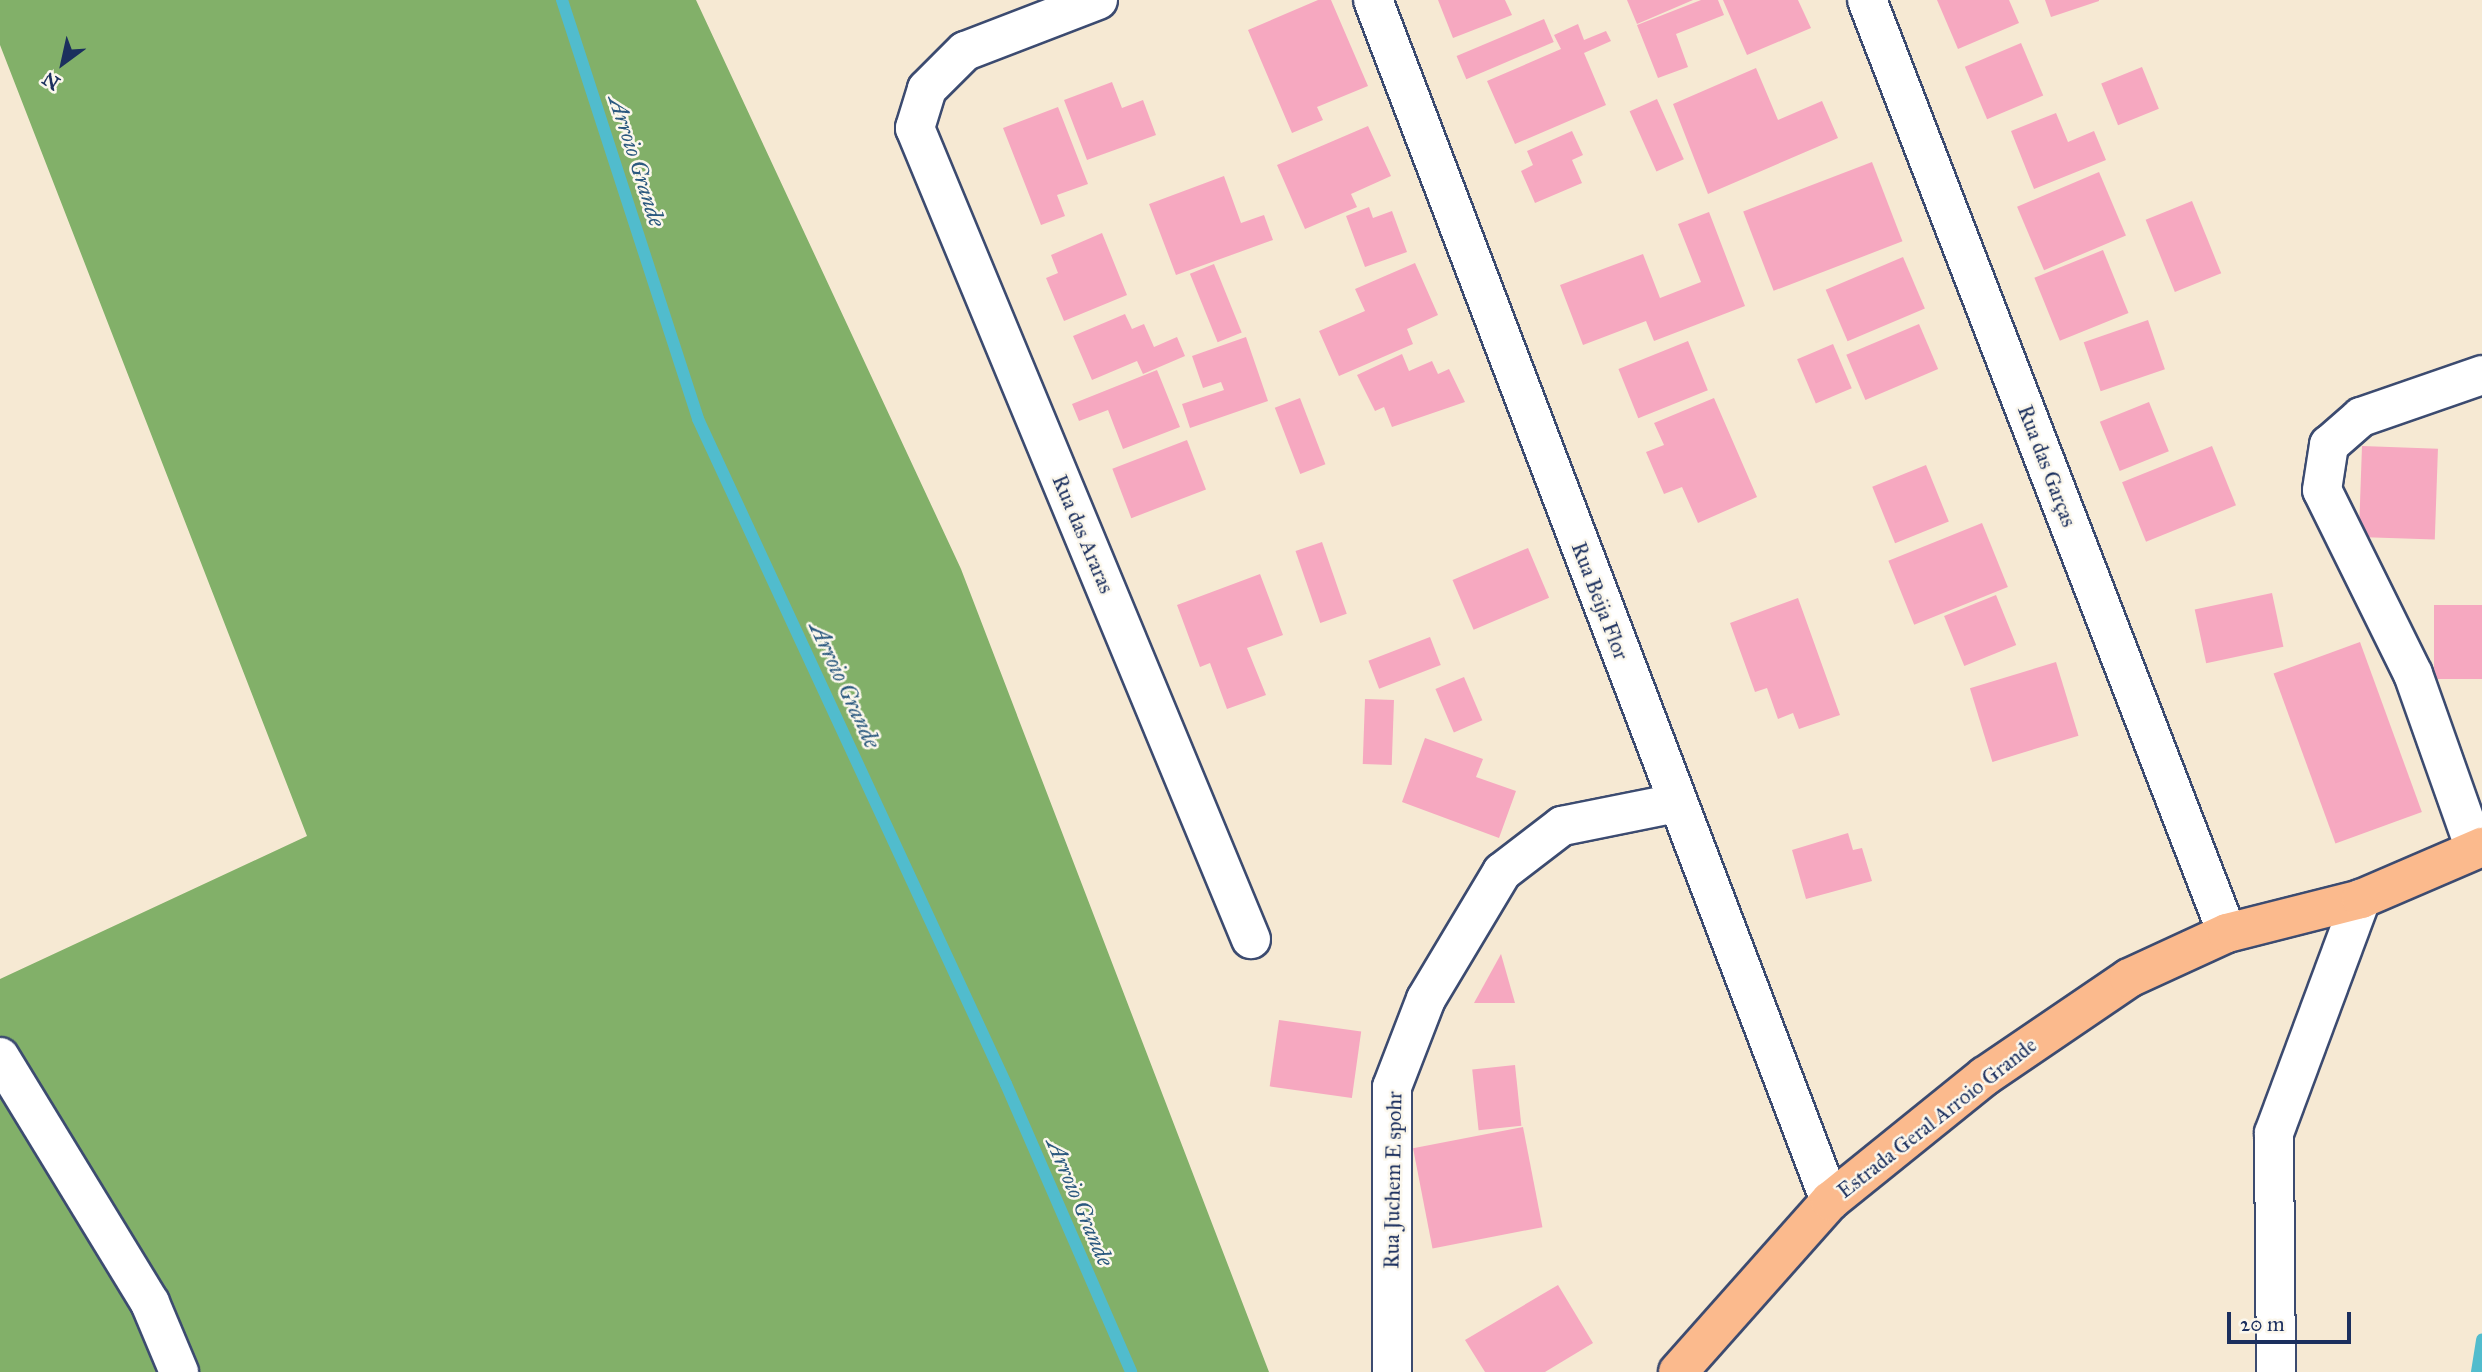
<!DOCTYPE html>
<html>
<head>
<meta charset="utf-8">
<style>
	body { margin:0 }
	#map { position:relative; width:2482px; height:1372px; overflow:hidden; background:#f6e9d3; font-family:"IM FELL Great Primer",serif }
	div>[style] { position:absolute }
	.forest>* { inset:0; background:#82b069 }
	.stream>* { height:12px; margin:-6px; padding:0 6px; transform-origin:6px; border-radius:6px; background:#51bccd }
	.building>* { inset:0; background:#f6a8c0; transform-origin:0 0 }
	.roads { filter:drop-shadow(2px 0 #3c4b70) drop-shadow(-2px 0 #3c4b70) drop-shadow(0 2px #3c4b70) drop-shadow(0 -2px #3c4b70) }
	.minor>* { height:38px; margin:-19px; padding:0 19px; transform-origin:19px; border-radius:19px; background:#fff }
	.major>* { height:38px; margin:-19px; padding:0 19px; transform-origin:19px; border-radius:19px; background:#fbba8d }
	span { translate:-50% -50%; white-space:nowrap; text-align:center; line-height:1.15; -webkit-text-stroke:5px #fbf7ec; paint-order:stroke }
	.street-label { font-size:21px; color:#1b2f5e }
	.water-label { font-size:23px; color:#2b597f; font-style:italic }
	.north { position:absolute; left:28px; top:28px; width:70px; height:70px; -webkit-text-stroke:5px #fbf7ec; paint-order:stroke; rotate:213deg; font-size:19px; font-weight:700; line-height:28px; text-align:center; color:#1b2f5e }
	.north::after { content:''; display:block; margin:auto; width:24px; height:32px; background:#1b2f5e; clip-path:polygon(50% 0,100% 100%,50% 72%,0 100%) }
	.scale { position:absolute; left:2227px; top:1312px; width:124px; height:32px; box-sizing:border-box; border:4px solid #1b2f5e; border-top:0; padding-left:9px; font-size:21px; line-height:24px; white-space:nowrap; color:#1b2f5e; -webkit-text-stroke:5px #fbf7ec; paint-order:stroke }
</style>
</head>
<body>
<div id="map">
	<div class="forest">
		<div style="clip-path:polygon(0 0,696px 0,961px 569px,1269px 1372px,0 1372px,0 979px,307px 836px,0 45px)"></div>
	</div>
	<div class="stream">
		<div style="left:562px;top:0;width:441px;rotate:72deg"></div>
		<div style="left:698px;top:419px;width:733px;rotate:65.15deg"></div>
		<div style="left:1006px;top:1084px;width:314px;rotate:66.5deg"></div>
		<div style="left:2477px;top:1372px;width:33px;rotate:-81deg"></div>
	</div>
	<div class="building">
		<div style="clip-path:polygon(1318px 0,1331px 0,1368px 86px,1317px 107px,1323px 120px,1292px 133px,1248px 30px)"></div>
		<div style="clip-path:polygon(1438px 0,1505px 0,1512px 15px,1453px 38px)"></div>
		<div style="clip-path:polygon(1627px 0,1693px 0,1637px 24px)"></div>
		<div style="clip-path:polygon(1701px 0,1718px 0,1724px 15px,1676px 34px,1688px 67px,1658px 78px,1637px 25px)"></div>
		<div style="clip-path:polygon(1723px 0,1798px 0,1811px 28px,1747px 55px)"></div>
		<div style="clip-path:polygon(1937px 0,2009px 0,2019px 23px,1958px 49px)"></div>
		<div style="clip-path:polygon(2045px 0,2099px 0,2099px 1px,2051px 17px)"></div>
		<div style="left:1544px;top:19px;width:25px;height:95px;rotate:67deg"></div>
		<div style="clip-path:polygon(1578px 24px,1584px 40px,1606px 31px,1611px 41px,1584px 53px,1606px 105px,1515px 144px,1487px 81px,1561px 49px,1554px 35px)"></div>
		<div style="left:2021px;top:43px;width:57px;height:61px;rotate:67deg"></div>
		<div style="left:2142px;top:67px;width:45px;height:44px;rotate:68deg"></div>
		<div style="clip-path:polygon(1756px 68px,1778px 120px,1822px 101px,1838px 138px,1708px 194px,1673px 104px)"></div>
		<div style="clip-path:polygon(1112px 82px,1122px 108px,1143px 100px,1156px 135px,1087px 160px,1064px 100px)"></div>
		<div style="left:1657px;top:99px;width:66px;height:30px;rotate:66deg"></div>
		<div style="clip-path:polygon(1058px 107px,1088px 184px,1057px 195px,1065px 216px,1041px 225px,1003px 128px)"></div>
		<div style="clip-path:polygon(2056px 113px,2068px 142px,2094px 131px,2106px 160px,2034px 189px,2011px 131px)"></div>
		<div style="clip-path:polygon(1368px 126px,1391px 176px,1351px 194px,1357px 207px,1305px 229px,1277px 165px)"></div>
		<div style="clip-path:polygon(1572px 131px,1583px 155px,1572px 160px,1582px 183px,1535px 203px,1521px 171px,1533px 165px,1527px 151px)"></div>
		<div style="left:1872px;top:162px;width:85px;height:138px;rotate:69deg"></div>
		<div style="left:2099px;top:172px;width:69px;height:89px;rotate:67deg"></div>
		<div style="clip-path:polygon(1224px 176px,1241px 223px,1264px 215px,1273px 240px,1176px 275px,1149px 204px)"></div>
		<div style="left:2192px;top:201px;width:78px;height:50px;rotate:68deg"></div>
		<div style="clip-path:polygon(1369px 207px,1373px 218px,1392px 211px,1407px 252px,1365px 267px,1346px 216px)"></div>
		<div style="clip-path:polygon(1709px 212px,1745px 306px,1654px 341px,1646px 321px,1583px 345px,1560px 285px,1643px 254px,1660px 298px,1701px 282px,1678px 224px)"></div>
		<div style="clip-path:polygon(1102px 233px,1127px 295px,1064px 321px,1046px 278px,1058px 273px,1051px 255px)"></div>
		<div style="left:2103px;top:250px;width:68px;height:74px;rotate:68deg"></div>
		<div style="left:1903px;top:257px;width:56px;height:84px;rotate:67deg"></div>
		<div style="clip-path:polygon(1415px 263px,1438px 315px,1407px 329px,1413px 344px,1339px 376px,1319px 331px,1365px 311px,1355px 289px)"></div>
		<div style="left:1214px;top:264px;width:74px;height:26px;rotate:68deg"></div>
		<div style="clip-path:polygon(1125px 314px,1132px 329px,1144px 324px,1154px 347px,1177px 337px,1185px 356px,1143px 374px,1137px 361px,1092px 380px,1073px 336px)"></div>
		<div style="left:2148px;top:320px;width:52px;height:68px;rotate:71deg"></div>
		<div style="left:1919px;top:324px;width:49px;height:79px;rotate:67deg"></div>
		<div style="clip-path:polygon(1246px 337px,1268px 401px,1190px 428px,1182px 404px,1224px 390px,1221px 382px,1203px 388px,1192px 356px)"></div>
		<div style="left:1688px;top:341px;width:53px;height:75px;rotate:68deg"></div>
		<div style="left:1833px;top:344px;width:48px;height:39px;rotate:67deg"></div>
		<div style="clip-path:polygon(1402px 354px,1409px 371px,1432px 361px,1438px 374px,1449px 369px,1465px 402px,1392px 427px,1384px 407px,1375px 411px,1357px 375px)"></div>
		<div style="clip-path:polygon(1157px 370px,1180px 427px,1123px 449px,1108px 410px,1079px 421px,1072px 404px)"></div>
		<div style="left:1300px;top:398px;width:71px;height:27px;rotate:69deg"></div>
		<div style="clip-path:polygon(1714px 398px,1757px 497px,1698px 523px,1682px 487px,1664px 494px,1646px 452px,1664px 445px,1654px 423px)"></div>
		<div style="left:2149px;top:402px;width:53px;height:53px;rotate:68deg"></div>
		<div style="left:1187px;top:440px;width:53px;height:80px;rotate:69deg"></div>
		<div style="left:2212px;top:446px;width:64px;height:97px;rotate:68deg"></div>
		<div style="left:2362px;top:446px;width:76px;height:91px;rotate:2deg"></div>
		<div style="left:1926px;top:465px;width:61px;height:58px;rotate:68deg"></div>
		<div style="left:1982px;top:523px;width:69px;height:101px;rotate:68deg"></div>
		<div style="left:1322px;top:542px;width:76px;height:28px;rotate:71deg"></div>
		<div style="left:1528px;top:548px;width:54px;height:82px;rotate:67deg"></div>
		<div style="clip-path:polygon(1260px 574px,1283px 635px,1247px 648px,1266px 695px,1227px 709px,1210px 663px,1200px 667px,1177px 605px)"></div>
		<div style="left:2272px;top:593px;width:55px;height:79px;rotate:78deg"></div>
		<div style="left:1996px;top:595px;width:54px;height:56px;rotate:68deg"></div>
		<div style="clip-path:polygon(1798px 598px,1840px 715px,1799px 729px,1793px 713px,1778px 719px,1767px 688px,1755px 692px,1730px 623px)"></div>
		<div style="left:2482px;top:605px;width:74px;height:48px;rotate:90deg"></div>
		<div style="left:1430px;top:637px;width:30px;height:66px;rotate:69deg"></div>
		<div style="left:2360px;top:642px;width:181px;height:92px;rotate:70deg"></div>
		<div style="left:2056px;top:662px;width:77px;height:90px;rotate:73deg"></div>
		<div style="left:1464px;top:677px;width:47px;height:31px;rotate:67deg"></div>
		<div style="left:1365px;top:699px;width:29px;height:65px;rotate:2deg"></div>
		<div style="clip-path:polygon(1425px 738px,1483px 759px,1476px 777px,1516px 791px,1499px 838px,1402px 802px)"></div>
		<div style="clip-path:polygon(1848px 833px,1853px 850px,1862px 848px,1872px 881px,1806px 899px,1792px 850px)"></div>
		<div style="clip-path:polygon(1501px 954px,1515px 1003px,1474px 1003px)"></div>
		<div style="left:1279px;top:1020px;width:83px;height:67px;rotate:8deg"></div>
		<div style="left:1515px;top:1065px;width:61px;height:43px;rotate:84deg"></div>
		<div style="left:1523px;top:1127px;width:102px;height:112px;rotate:79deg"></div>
		<div style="clip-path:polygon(1558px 1285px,1593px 1343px,1545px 1372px,1485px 1372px,1465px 1340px)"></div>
	</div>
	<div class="roads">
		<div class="minor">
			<div style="left:1098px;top:0;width:142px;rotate:159deg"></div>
			<div style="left:965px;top:51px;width:54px;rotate:135deg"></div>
			<div style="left:927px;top:89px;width:41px;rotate:107.1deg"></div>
			<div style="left:915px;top:128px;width:878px;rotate:67.5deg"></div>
			<div style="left:1373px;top:0;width:1285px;rotate:69.17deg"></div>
			<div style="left:1867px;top:0;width:1000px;rotate:68.9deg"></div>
			<div style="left:2475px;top:849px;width:186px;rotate:-109.5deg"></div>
			<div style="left:2413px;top:674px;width:205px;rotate:-116.3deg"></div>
			<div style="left:2322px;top:490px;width:46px;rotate:-81.2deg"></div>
			<div style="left:2329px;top:445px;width:43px;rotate:-41.2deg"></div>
			<div style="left:2361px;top:417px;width:128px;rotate:-19.1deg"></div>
			<div style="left:0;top:1057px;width:288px;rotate:58.6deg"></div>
			<div style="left:150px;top:1303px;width:75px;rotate:67.2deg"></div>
			<div style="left:1392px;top:1372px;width:285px;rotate:-90deg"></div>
			<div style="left:1392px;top:1087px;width:94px;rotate:-68.9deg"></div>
			<div style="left:1426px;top:999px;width:148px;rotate:-59.1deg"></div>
			<div style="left:1502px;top:872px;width:76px;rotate:-37.5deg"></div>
			<div style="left:1562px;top:826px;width:116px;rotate:-11.4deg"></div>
			<div style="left:2276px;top:1372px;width:239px;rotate:-90.5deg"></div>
			<div style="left:2274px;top:1133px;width:250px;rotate:-69.6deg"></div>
		</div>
		<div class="major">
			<div style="left:1678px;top:1372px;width:229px;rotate:-48.4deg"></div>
			<div style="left:1830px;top:1201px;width:199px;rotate:-38.9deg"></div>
			<div style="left:1985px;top:1076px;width:174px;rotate:-34.2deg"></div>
			<div style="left:2129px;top:978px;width:108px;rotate:-24.7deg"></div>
			<div style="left:2227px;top:933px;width:138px;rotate:-14.2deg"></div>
			<div style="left:2361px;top:899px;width:132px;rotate:-23.3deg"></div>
		</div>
	</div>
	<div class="street-label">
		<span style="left:2047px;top:466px;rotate:69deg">Rua das Garças</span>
		<span style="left:1083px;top:534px;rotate:67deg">Rua das Araras</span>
		<span style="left:1600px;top:601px;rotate:69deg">Rua Beija Flor</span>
		<span style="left:1937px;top:1118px;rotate:-38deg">Estrada Geral Arroio Grande</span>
		<span style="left:1393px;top:1180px;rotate:-89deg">Rua Juchem E spohr</span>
	</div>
	<div class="water-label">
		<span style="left:637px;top:161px;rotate:72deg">Arroio Grande</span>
		<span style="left:845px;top:685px;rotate:65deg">Arroio Grande</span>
		<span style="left:1080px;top:1202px;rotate:67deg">Arroio Grande</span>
	</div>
	<div class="north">N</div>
	<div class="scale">20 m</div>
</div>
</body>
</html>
